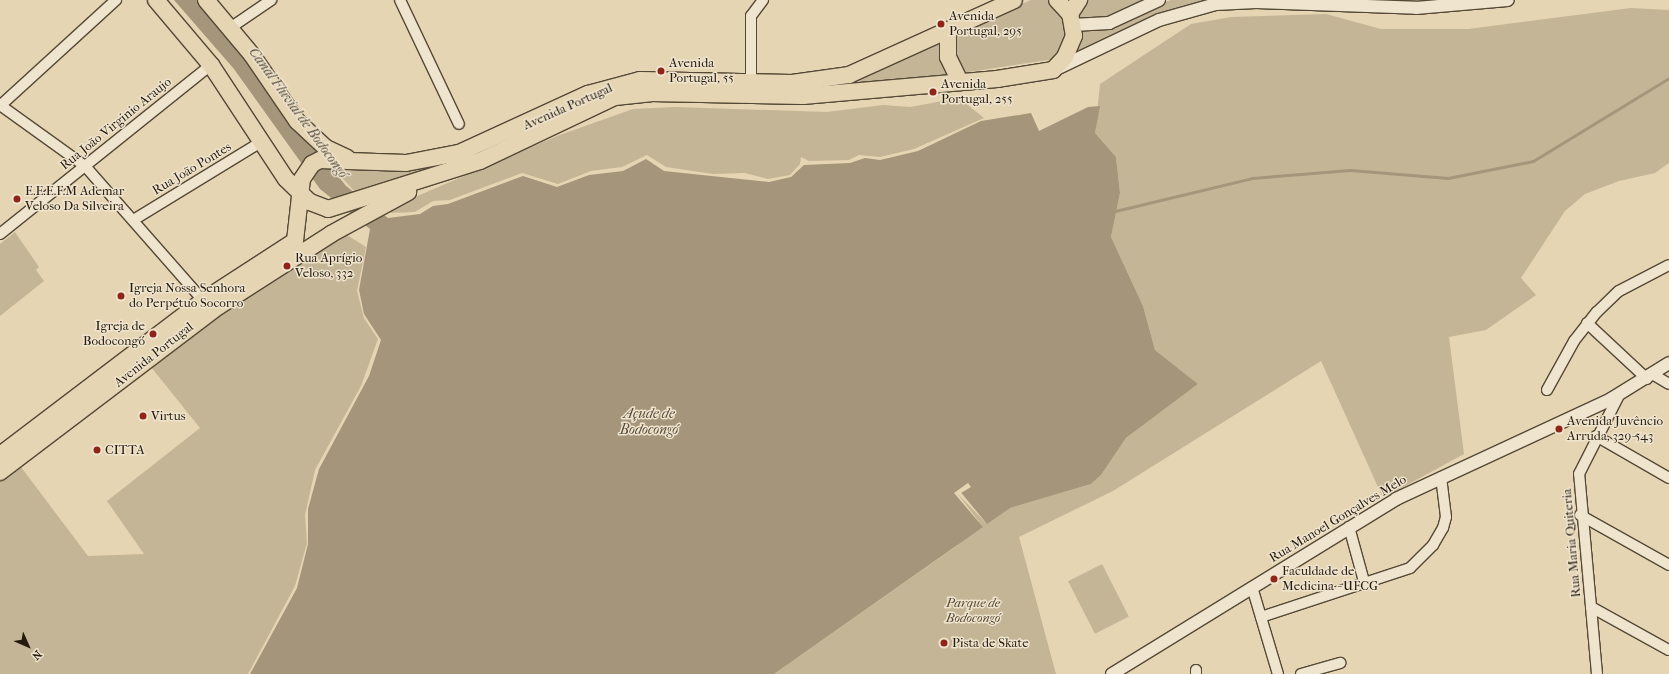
<!DOCTYPE html>
<html>
<head>
<meta charset="utf-8">
<style>
	body { margin:0 }
	#map { position:relative; width:1669px; height:674px; overflow:hidden; background:#e6d5b3; font-family:"IM FELL French Canon",serif }
	div>[style] { position:absolute }
	.green>* { inset:0; background:#c5b597; transform-origin:0 0 }
	.water>* { inset:0; background:#a4957b }
	.pier>* { inset:0; background:#e6d5b3 }
	.stream>* { height:3px; margin:-1.5px; padding:0 1.5px; transform-origin:1.5px; border-radius:1.5px; background:#a4957b }
	.roads { filter:drop-shadow(1px 0 #544936) drop-shadow(-1px 0 #544936) drop-shadow(0 1px #544936) drop-shadow(0 -1px #544936) }
	.minor>* { height:10px; margin:-5px; padding:0 5px; transform-origin:5px; border-radius:5px; background:#efe4ce }
	.tertiary>* { height:12px; margin:-6px; padding:0 6px; transform-origin:6px; border-radius:6px; background:#efe4ce }
	.primary>* { height:16px; margin:-8px; padding:0 8px; transform-origin:8px; border-radius:8px; background:#e6d5b3 }
	.dots>* { width:11px; height:11px; translate:-50% -50%; box-sizing:border-box; border:2px solid #efe4ce; border-radius:50% }
	span { translate:-50% -50%; white-space:nowrap; text-align:center; line-height:1.15; -webkit-text-stroke:3px #efe4ce; paint-order:stroke }
	.poi-label { font-size:13px; color:#241a0d }
	.left { translate:0 -50%; text-align:left }
	.right { translate:-100% -50%; text-align:right }
	.street-label { font-size:13px; color:#241a0d }
	.park-label { font-size:13px; color:#544836; font-style:italic }
	.water-label { font-size:14px; color:#574b39; font-style:italic }
	.north { position:absolute; left:8px; top:626px; width:40px; height:40px; -webkit-text-stroke:3px #efe4ce; paint-order:stroke; rotate:135deg; font-size:11px; font-weight:700; line-height:16px; text-align:center; color:#241a0d }
	.north::after { content:''; display:block; margin:auto; width:14px; height:18px; background:#241a0d; clip-path:polygon(50% 0,100% 100%,50% 72%,0 100%) }
</style>
</head>
<body>
<div id="map">
	<div class="green">
		<div style="clip-path:polygon(1031px 0,1047px 0,1060px 7px,1070px 33px,1055px 59px,962px 73px,951px 41px,957px 32px)"></div>
		<div style="clip-path:polygon(1084px 0,1152px 0,1108px 20px,1077px 22px,1079px 5px)"></div>
		<div style="clip-path:polygon(1171px 0,1217px 0,1162px 14px,1073px 56px,1080px 29px)"></div>
		<div style="clip-path:polygon(1631px 8px,1669px 10px,1669px 163px,1655px 173px,1619px 181px,1585px 194px,1565px 211px,1521px 278px,1536px 295px,1486px 330px,1449px 337px,1464px 454px,1383px 498px,1321px 361px,1113px 491px,1019px 537px,1056px 674px,774px 674px,958px 545px,954px 493px,960px 488px,1010px 508px,1091px 484px,1101px 475px,1126px 438px,1198px 384px,1155px 350px,1143px 306px,1111px 237px,1120px 193px,1116px 157px,1095px 133px,1100px 84px,1191px 24px,1231px 17px,1326px 14px,1381px 29px,1468px 29px)"></div>
		<div style="clip-path:polygon(944px 37px,955px 79px,885px 87px,636px 92px,501px 150px,359px 196px,329px 164px,399px 168px,621px 87px,793px 88px)"></div>
		<div style="clip-path:polygon(959px 98px,984px 118px,914px 149px,880px 157px,859px 155px,849px 160px,809px 161px,801px 157px,800px 164px,790px 175px,768px 179px,745px 173px,713px 174px,666px 167px,647px 155px,622px 167px,591px 171px,558px 184px,522px 173px,450px 200px,433px 201px,415px 212px,391px 213px,387px 209px,557px 136px,633px 109px,675px 107px,827px 112px,883px 105px,910px 107px)"></div>
		<div style="clip-path:polygon(15px 232px,39px 267px,36px 270px,44px 281px,0 316px,0 244px)"></div>
		<div style="clip-path:polygon(347px 235px,366px 247px,357px 291px,364px 318px,378px 339px,361px 386px,315px 470px,305px 515px,307px 543px,295px 586px,248px 674px,0 674px,0 478px,18px 463px,88px 556px,144px 554px,107px 501px,200px 428px,151px 367px,205px 322px,333px 240px)"></div>
		<div style="left:1102px;top:564px;width:59px;height:38px;rotate:63deg"></div>
	</div>
	<div class="water">
		<div style="clip-path:polygon(174px 0,200px 0,346px 186px,388px 218px,420px 214px,433px 206px,448px 204px,523px 176px,557px 187px,589px 175px,623px 171px,646px 159px,664px 171px,769px 182px,791px 177px,804px 165px,850px 163px,865px 158px,880px 160px,918px 151px,981px 121px,1031px 113px,1039px 131px,1088px 107px,1100px 106px,1095px 133px,1116px 157px,1120px 193px,1111px 237px,1143px 306px,1155px 350px,1198px 384px,1126px 438px,1101px 475px,1091px 484px,1010px 508px,987px 524px,961px 492px,968px 483px,955px 493px,983px 527px,774px 674px,250px 674px,297px 588px,308px 544px,308px 509px,319px 469px,369px 376px,381px 340px,364px 314px,359px 290px,370px 229px,320px 189px,234px 69px)"></div>
	</div>
	<div class="pier">
		<div style="clip-path:polygon(968px 483px,971px 487px,961px 493px,987px 524px,957px 493px,983px 527px,954px 493px)"></div>
	</div>
	<div class="stream">
		<div style="left:1115px;top:211px;width:141px;rotate:-13.5deg"></div>
		<div style="left:1252px;top:178px;width:98px;rotate:-4.7deg"></div>
		<div style="left:1350px;top:170px;width:98px;rotate:4.7deg"></div>
		<div style="left:1448px;top:178px;width:87px;rotate:-11.3deg"></div>
		<div style="left:1533px;top:161px;width:159px;rotate:-31.4deg"></div>
	</div>
	<div class="roads">
		<div class="minor">
			<div style="left:400px;top:0;width:137px;rotate:64.6deg"></div>
			<div style="left:230px;top:28px;width:50px;rotate:-34.3deg"></div>
			<div style="left:751px;top:82px;width:66px;rotate:-90deg"></div>
			<div style="left:751px;top:16px;width:20px;rotate:-53deg"></div>
			<div style="left:0;top:105px;width:105px;rotate:35.7deg"></div>
			<div style="left:85px;top:166px;width:185px;rotate:48.7deg"></div>
			<div style="left:1px;top:105px;width:156px;rotate:-42.4deg"></div>
			<div style="left:135px;top:219px;width:150px;rotate:-31.4deg"></div>
			<div style="left:0;top:234px;width:270px;rotate:-38.7deg"></div>
			<div style="left:1587px;top:323px;width:82px;rotate:43deg"></div>
			<div style="left:1654px;top:375px;width:17px;rotate:31deg"></div>
			<div style="left:1547px;top:390px;width:56px;rotate:-61.1deg"></div>
			<div style="left:1574px;top:341px;width:37px;rotate:-52deg"></div>
			<div style="left:1597px;top:312px;width:30px;rotate:-44deg"></div>
			<div style="left:1619px;top:291px;width:56px;rotate:-27.5deg"></div>
			<div style="left:1596px;top:436px;width:84px;rotate:29.9deg"></div>
			<div style="left:1580px;top:515px;width:102px;rotate:29.3deg"></div>
			<div style="left:1349px;top:527px;width:60px;rotate:74.6deg"></div>
			<div style="left:1252px;top:587px;width:91px;rotate:73.4deg"></div>
			<div style="left:1591px;top:607px;width:89px;rotate:28.9deg"></div>
			<div style="left:1261px;top:617px;width:157px;rotate:-18.2deg"></div>
			<div style="left:1410px;top:568px;width:33px;rotate:-45deg"></div>
			<div style="left:1433px;top:545px;width:20px;rotate:-60deg"></div>
			<div style="left:1443px;top:528px;width:11px;rotate:-75deg"></div>
			<div style="left:1446px;top:517px;width:40px;rotate:-97.1deg"></div>
			<div style="left:1196px;top:670px;width:4px;rotate:90deg"></div>
			<div style="left:1301px;top:674px;width:41px;rotate:-15.8deg"></div>
			<div style="left:1597px;top:674px;width:201px;rotate:-95.1deg"></div>
			<div style="left:1579px;top:474px;width:89px;rotate:-63.1deg"></div>
		</div>
		<div class="tertiary">
			<div style="left:1073px;top:25px;width:36px;rotate:-3deg"></div>
			<div style="left:1109px;top:23px;width:55px;rotate:-24.7deg"></div>
			<div style="left:1054px;top:70px;width:116px;rotate:-25.5deg"></div>
			<div style="left:1159px;top:20px;width:59px;rotate:-15.7deg"></div>
			<div style="left:1216px;top:4px;width:40px;rotate:-2.9deg"></div>
			<div style="left:1256px;top:2px;width:160px;rotate:2.1deg"></div>
			<div style="left:1416px;top:8px;width:92px;rotate:-5deg"></div>
			<div style="left:1112px;top:674px;width:334px;rotate:-31.6deg"></div>
			<div style="left:1396px;top:499px;width:237px;rotate:-24.9deg"></div>
			<div style="left:1611px;top:399px;width:68px;rotate:-31.8deg"></div>
		</div>
		<div class="primary">
			<div style="left:156px;top:0;width:85px;rotate:49.8deg"></div>
			<div style="left:211px;top:65px;width:136px;rotate:56.7deg"></div>
			<div style="left:286px;top:179px;width:33px;rotate:44deg"></div>
			<div style="left:310px;top:202px;width:19px;rotate:21deg"></div>
			<div style="left:328px;top:209px;width:159px;rotate:-17.5deg"></div>
			<div style="left:480px;top:161px;width:149px;rotate:-25.4deg"></div>
			<div style="left:615px;top:97px;width:36px;rotate:-6deg"></div>
			<div style="left:651px;top:93px;width:152px;rotate:1.1deg"></div>
			<div style="left:803px;top:96px;width:195px;rotate:-5deg"></div>
			<div style="left:997px;top:79px;width:57px;rotate:-9.1deg"></div>
			<div style="left:1053px;top:70px;width:18px;rotate:-47deg"></div>
			<div style="left:1065px;top:57px;width:23px;rotate:-67deg"></div>
			<div style="left:1074px;top:36px;width:22px;rotate:-100deg"></div>
			<div style="left:1070px;top:14px;width:19px;rotate:-133deg"></div>
			<div style="left:206px;top:0;width:72px;rotate:50.1deg"></div>
			<div style="left:252px;top:55px;width:80px;rotate:55.7deg"></div>
			<div style="left:297px;top:121px;width:40px;rotate:43deg"></div>
			<div style="left:326px;top:148px;width:23px;rotate:25deg"></div>
			<div style="left:1070px;top:14px;width:17px;rotate:-57deg"></div>
			<div style="left:948px;top:30px;width:27px;rotate:90deg"></div>
			<div style="left:948px;top:57px;width:28px;rotate:64deg"></div>
			<div style="left:0;top:455px;width:256px;rotate:-37.2deg"></div>
			<div style="left:204px;top:300px;width:108px;rotate:-33deg"></div>
			<div style="left:295px;top:241px;width:62px;rotate:-83.6deg"></div>
			<div style="left:302px;top:179px;width:18px;rotate:-56deg"></div>
			<div style="left:312px;top:164px;width:9px;rotate:-27deg"></div>
			<div style="left:320px;top:160px;width:86px;rotate:2deg"></div>
			<div style="left:406px;top:163px;width:54px;rotate:-10.7deg"></div>
			<div style="left:459px;top:153px;width:142px;rotate:-24.6deg"></div>
			<div style="left:588px;top:94px;width:54px;rotate:-15.1deg"></div>
			<div style="left:640px;top:80px;width:152px;rotate:1.1deg"></div>
			<div style="left:792px;top:83px;width:58px;rotate:-8deg"></div>
			<div style="left:849px;top:75px;width:181px;rotate:-24.4deg"></div>
			<div style="left:0;top:472px;width:275px;rotate:-37.2deg"></div>
			<div style="left:219px;top:306px;width:133px;rotate:-32.7deg"></div>
			<div style="left:331px;top:234px;width:88px;rotate:-28.6deg"></div>
		</div>
	</div>
	<div class="dots">
		<div style="left:941px;top:24px;background:#8f2418"></div>
		<div style="left:661px;top:71px;background:#8f2418"></div>
		<div style="left:933px;top:92px;background:#8f2418"></div>
		<div style="left:17px;top:199px;background:#8f2418"></div>
		<div style="left:287px;top:266px;background:#8f2418"></div>
		<div style="left:121px;top:296px;background:#8f2418"></div>
		<div style="left:153px;top:334px;background:#8f2418"></div>
		<div style="left:143px;top:416px;background:#8f2418"></div>
		<div style="left:1559px;top:429px;background:#8f2418"></div>
		<div style="left:97px;top:450px;background:#8f2418"></div>
		<div style="left:1274px;top:579px;background:#8f2418"></div>
		<div style="left:944px;top:643px;background:#8f2418"></div>
	</div>
	<div class="poi-label">
		<span class="left" style="left:949px;top:24px">Avenida<br>Portugal, 295</span>
		<span class="left" style="left:669px;top:71px">Avenida<br>Portugal, 55</span>
		<span class="left" style="left:941px;top:92px">Avenida<br>Portugal, 255</span>
		<span class="left" style="left:25px;top:199px">E.E.E.F.M Ademar<br>Veloso Da Silveira</span>
		<span class="left" style="left:295px;top:266px">Rua Aprígio<br>Veloso, 332</span>
		<span class="left" style="left:129px;top:296px">Igreja Nossa Senhora<br>do Perpétuo Socorro</span>
		<span class="right" style="left:145px;top:334px">Igreja de<br>Bodocongó</span>
		<span class="left" style="left:151px;top:416px">Virtus</span>
		<span class="left" style="left:1567px;top:429px">Avenida Juvêncio<br>Arruda, 329-543</span>
		<span class="left" style="left:105px;top:450px">CITTA</span>
		<span class="left" style="left:1282px;top:579px">Faculdade de<br>Medicina - UFCG</span>
		<span class="left" style="left:952px;top:643px">Pista de Skate</span>
	</div>
	<div class="street-label">
		<span style="left:568px;top:107px;rotate:-24deg">Avenida Portugal</span>
		<span style="left:116px;top:124px;rotate:-39deg">Rua João Virginio Araujo</span>
		<span style="left:192px;top:169px;rotate:-31deg">Rua João Pontes</span>
		<span style="left:154px;top:355px;rotate:-38deg">Avenida Portugal</span>
		<span style="left:1338px;top:519px;rotate:-31deg">Rua Manoel Gonçalves Melo</span>
		<span style="left:1572px;top:543px;rotate:-95deg">Rua Maria Quiteria</span>
	</div>
	<div class="park-label">
		<span style="left:973px;top:611px">Parque de<br>Bodocongó</span>
	</div>
	<div class="water-label">
		<span style="left:298px;top:113px;rotate:54deg">Canal Fluvial de Bodocongó</span>
		<span style="left:649px;top:422px">Açude de<br>Bodocongó</span>
	</div>
	<div class="north">N</div>
</div>
</body>
</html>
